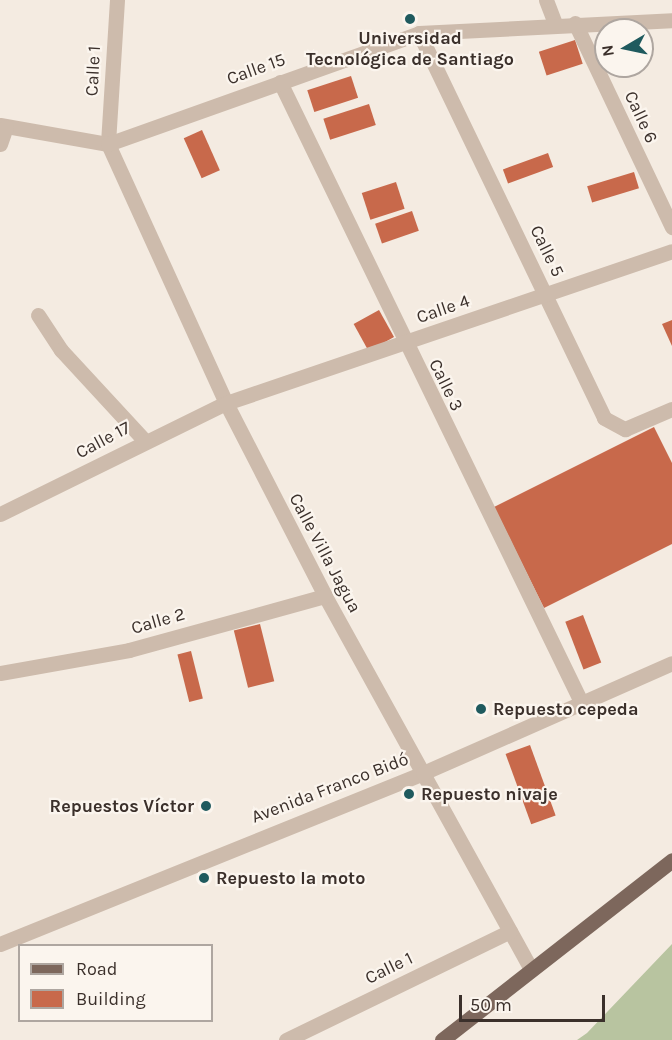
<!DOCTYPE html>
<html>
<head>
<meta charset="utf-8">
<style>
	body { margin:0 }
	#map { position:relative; width:672px; height:1040px; overflow:hidden; background:#f4ebe1; font-family:Karla,sans-serif }
	div>[style] { position:absolute }
	.green>* { inset:0; background:#b8c4a0 }
	.building>* { inset:0; background:#c8694b; transform-origin:0 0 }
	.minor>* { height:15px; margin:-7.5px; padding:0 7.5px; transform-origin:7.5px; border-radius:7.5px; background:#cdbbac }
	.major>* { height:15px; margin:-7.5px; padding:0 7.5px; transform-origin:7.5px; border-radius:7.5px; background:#7d675c }
	.dots>* { width:16px; height:16px; translate:-50% -50%; box-sizing:border-box; border:3px solid #fbf5ee; border-radius:50% }
	span { translate:-50% -50%; white-space:nowrap; text-align:center; line-height:1.15; -webkit-text-stroke:4.5px #fbf5ee; paint-order:stroke }
	.poi-label { font-size:18px; color:#3b302b; font-weight:700 }
	.left { translate:0 -50%; text-align:left }
	.right { translate:-100% -50%; text-align:right }
	.street-label { font-size:18px; color:#3b302b }
	.legend { position:absolute; left:18px; top:944px; width:195px; height:78px; box-sizing:border-box; background:#fbf5ee; border:2px solid #aea6a0; margin:0; padding:8px 10px; list-style:none; font-size:18px; color:#3b302b }
	.legend li { display:flex; align-items:center; gap:12px; height:30px }
	.legend b { width:30px; border:2px solid #aea6a0 }
	.north { position:absolute; left:594px; top:18px; width:60px; height:60px; box-sizing:border-box; background:#fbf5ee; border:2px solid #aea6a0; border-radius:50%; rotate:261deg; font-size:16px; font-weight:700; line-height:24px; text-align:center; color:#3b302b }
	.north::after { content:''; display:block; margin:auto; width:21px; height:27px; background:#1f5a5e; clip-path:polygon(50% 0,100% 100%,50% 72%,0 100%) }
	.scale { position:absolute; left:459px; top:995px; width:146px; height:27px; box-sizing:border-box; border:3px solid #3b302b; border-top:0; padding-left:8px; font-size:18px; line-height:21px; white-space:nowrap; color:#3b302b; -webkit-text-stroke:4px #fbf5ee; paint-order:stroke }
</style>
</head>
<body>
<div id="map">
	<div class="green">
		<div style="clip-path:polygon(672px 944px,672px 1040px,577px 1040px,587px 1033px)"></div>
	</div>
	<div class="building">
		<div style="left:575px;top:40px;width:25px;height:38px;rotate:72deg"></div>
		<div style="left:351px;top:76px;width:23px;height:46px;rotate:72deg"></div>
		<div style="left:369px;top:104px;width:22px;height:48px;rotate:72deg"></div>
		<div style="left:202px;top:130px;width:44px;height:20px;rotate:66deg"></div>
		<div style="left:548px;top:153px;width:15px;height:48px;rotate:70deg"></div>
		<div style="left:634px;top:172px;width:17px;height:49px;rotate:73deg"></div>
		<div style="left:396px;top:182px;width:28px;height:36px;rotate:72deg"></div>
		<div style="left:412px;top:211px;width:21px;height:39px;rotate:71deg"></div>
		<div style="left:379px;top:310px;width:31px;height:29px;rotate:61deg"></div>
		<div style="clip-path:polygon(672px 320px,672px 346px,662px 324px)"></div>
		<div style="clip-path:polygon(654px 427px,672px 463px,672px 544px,544px 608px,494px 507px)"></div>
		<div style="left:583px;top:615px;width:51px;height:19px;rotate:69deg"></div>
		<div style="left:260px;top:624px;width:59px;height:27px;rotate:76deg"></div>
		<div style="left:191px;top:651px;width:49px;height:14px;rotate:76deg"></div>
		<div style="left:530px;top:745px;width:75px;height:26px;rotate:70deg"></div>
	</div>
	<div class="minor">
		<div style="left:117px;top:0;width:144px;rotate:93.6deg"></div>
		<div style="left:108px;top:144px;width:285px;rotate:65.5deg"></div>
		<div style="left:226px;top:403px;width:217px;rotate:62.8deg"></div>
		<div style="left:325px;top:596px;width:425px;rotate:61.1deg"></div>
		<div style="left:546px;top:0;width:25px;rotate:69deg"></div>
		<div style="left:575px;top:23px;width:226px;rotate:64.6deg"></div>
		<div style="left:419px;top:33px;width:427px;rotate:64.3deg"></div>
		<div style="left:604px;top:418px;width:24px;rotate:28deg"></div>
		<div style="left:625px;top:429px;width:51px;rotate:-23.1deg"></div>
		<div style="left:280px;top:82px;width:689px;rotate:64.1deg"></div>
		<div style="left:0;top:125px;width:110px;rotate:10deg"></div>
		<div style="left:108px;top:144px;width:330px;rotate:-19.6deg"></div>
		<div style="left:419px;top:33px;width:253px;rotate:-2.9deg"></div>
		<div style="left:0;top:144px;width:18px;rotate:-71deg"></div>
		<div style="left:38px;top:315px;width:42px;rotate:56.7deg"></div>
		<div style="left:61px;top:350px;width:122px;rotate:47.3deg"></div>
		<div style="left:0;top:514px;width:252px;rotate:-26.2deg"></div>
		<div style="left:226px;top:403px;width:471px;rotate:-18.8deg"></div>
		<div style="left:0;top:673px;width:131px;rotate:-10.1deg"></div>
		<div style="left:129px;top:650px;width:203px;rotate:-15.4deg"></div>
		<div style="left:0;top:944px;width:456px;rotate:-22deg"></div>
		<div style="left:423px;top:773px;width:272px;rotate:-23.8deg"></div>
		<div style="left:286px;top:1040px;width:249px;rotate:-25.9deg"></div>
	</div>
	<div class="major">
		<div style="left:442px;top:1040px;width:292px;rotate:-38deg"></div>
	</div>
	<div class="dots">
		<div style="left:410px;top:19px;background:#1f5a5e"></div>
		<div style="left:481px;top:709px;background:#1f5a5e"></div>
		<div style="left:409px;top:794px;background:#1f5a5e"></div>
		<div style="left:206px;top:806px;background:#1f5a5e"></div>
		<div style="left:204px;top:878px;background:#1f5a5e"></div>
	</div>
	<div class="poi-label">
		<span style="left:410px;top:49px">Universidad<br>Tecnológica de Santiago</span>
		<span class="left" style="left:493px;top:709px">Repuesto cepeda</span>
		<span class="left" style="left:421px;top:794px">Repuesto nivaje</span>
		<span class="right" style="left:194px;top:806px">Repuestos Víctor</span>
		<span class="left" style="left:216px;top:878px">Repuesto la moto</span>
	</div>
	<div class="street-label">
		<span style="left:256px;top:69px;rotate:-20deg">Calle 15</span>
		<span style="left:93px;top:71px;rotate:-87deg">Calle 1</span>
		<span style="left:641px;top:117px;rotate:65deg">Calle 6</span>
		<span style="left:547px;top:251px;rotate:64deg">Calle 5</span>
		<span style="left:443px;top:309px;rotate:-19deg">Calle 4</span>
		<span style="left:446px;top:385px;rotate:64deg">Calle 3</span>
		<span style="left:103px;top:440px;rotate:-28deg">Calle 17</span>
		<span style="left:325px;top:553px;rotate:62deg">Calle Villa Jagua</span>
		<span style="left:158px;top:621px;rotate:-16deg">Calle 2</span>
		<span style="left:330px;top:788px;rotate:-21deg">Avenida Franco Bidó</span>
		<span style="left:389px;top:968px;rotate:-26deg">Calle 1</span>
	</div>
	<ul class="legend">
	<li><b style="height:8px;background:#7d675c"></b>Road</li>
	<li><b style="height:16px;background:#c8694b"></b>Building</li>
	</ul>
	<div class="north">N</div>
	<div class="scale">50 m</div>
</div>
</body>
</html>
